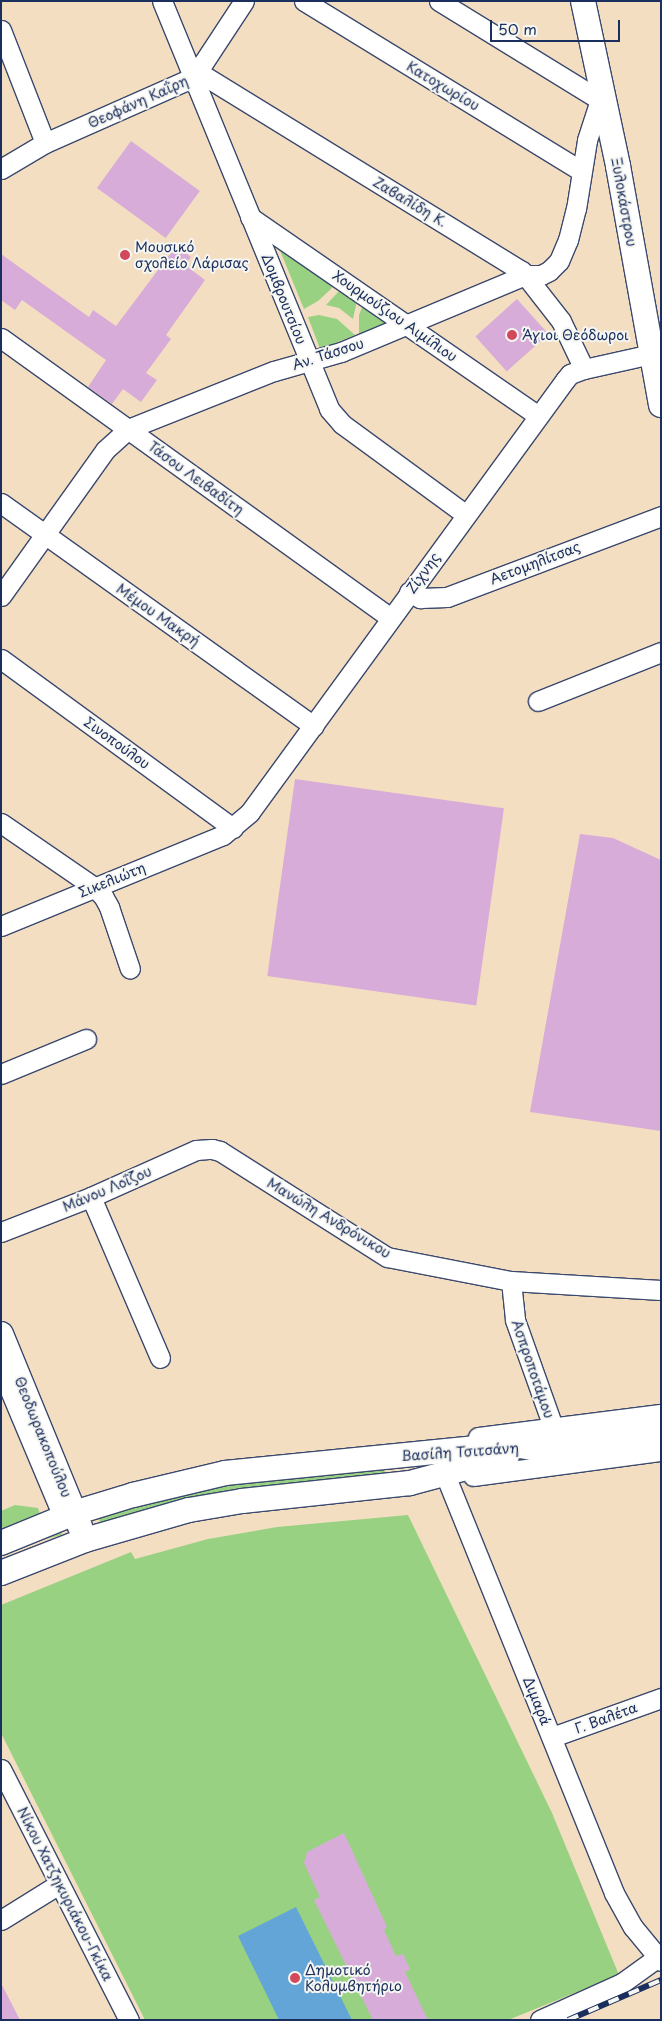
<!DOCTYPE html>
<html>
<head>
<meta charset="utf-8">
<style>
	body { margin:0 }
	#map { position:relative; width:662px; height:2021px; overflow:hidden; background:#f3dec2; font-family:"Playpen Sans",sans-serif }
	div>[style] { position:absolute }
	.green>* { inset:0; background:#99d183; transform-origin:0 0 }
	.water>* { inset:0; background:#64a5d7 }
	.building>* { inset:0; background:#d8acd8; transform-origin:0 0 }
	.roads { filter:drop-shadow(1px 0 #3b496d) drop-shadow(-1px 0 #3b496d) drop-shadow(0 1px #3b496d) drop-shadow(0 -1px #3b496d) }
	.pedestrian>* { height:14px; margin:-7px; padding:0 7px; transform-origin:7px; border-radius:7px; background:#fff }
	.minor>* { height:19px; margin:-9.5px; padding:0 9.5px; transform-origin:9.5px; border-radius:9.5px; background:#fff }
	.tertiary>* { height:24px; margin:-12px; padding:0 12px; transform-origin:12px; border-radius:12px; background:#fff }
	.rail>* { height:5.5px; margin-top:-2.75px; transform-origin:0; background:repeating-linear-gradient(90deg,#f6f6f2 0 11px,#1b2f5e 0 22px); box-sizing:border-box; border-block:1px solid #1b2f5e }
	.dots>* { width:14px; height:14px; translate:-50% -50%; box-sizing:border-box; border:2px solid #f6f6f2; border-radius:50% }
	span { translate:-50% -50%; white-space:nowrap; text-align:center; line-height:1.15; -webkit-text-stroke:4px #f6f6f2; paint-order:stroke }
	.street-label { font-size:14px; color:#1b2f5e }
	.poi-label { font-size:14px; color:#1b2f5e }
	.left { translate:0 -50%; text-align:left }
	.frame { position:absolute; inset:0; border:2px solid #1b2f5e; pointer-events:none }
	.scale { position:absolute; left:490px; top:20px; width:130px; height:22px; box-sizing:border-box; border:2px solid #1b2f5e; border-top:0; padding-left:6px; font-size:15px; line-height:18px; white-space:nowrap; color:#1b2f5e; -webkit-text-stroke:4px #f6f6f2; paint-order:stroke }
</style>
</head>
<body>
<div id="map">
	<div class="green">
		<div style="clip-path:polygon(279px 248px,333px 285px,331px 289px,318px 301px,304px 309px)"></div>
		<div style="clip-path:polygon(340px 290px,357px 301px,353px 319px,339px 308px,326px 305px)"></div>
		<div style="clip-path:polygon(363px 305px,387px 323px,359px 334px,359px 315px)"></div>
		<div style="clip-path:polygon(319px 315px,337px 319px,355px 335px,320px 349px,308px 317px)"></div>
		<div style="clip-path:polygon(384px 1467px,385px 1474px,259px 1487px,168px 1503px,101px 1524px,98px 1518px,165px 1496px,257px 1481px)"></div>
		<div style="clip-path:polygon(15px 1505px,38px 1508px,41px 1517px,1px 1533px,1px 1511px)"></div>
		<div style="clip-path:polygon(408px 1515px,552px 1813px,619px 1975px,508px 2020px,145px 2020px,1px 1733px,1px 1605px,131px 1552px,135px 1559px,208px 1539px,277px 1527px)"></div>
		<div style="left:61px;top:1531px;width:4px;height:65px;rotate:76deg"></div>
	</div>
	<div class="water">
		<div style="clip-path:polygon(296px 1907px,352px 2020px,279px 2020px,238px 1936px)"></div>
	</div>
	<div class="building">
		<div style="left:131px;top:141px;width:85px;height:58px;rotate:36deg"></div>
		<div style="clip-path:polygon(176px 246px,191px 257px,185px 265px,205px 280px,166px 335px,171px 339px,146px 373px,157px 380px,141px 402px,123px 389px,112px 404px,88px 387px,106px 360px,22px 300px,15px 310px,1px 300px,1px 254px,89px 317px,93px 310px,116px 326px)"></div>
		<div style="left:517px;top:299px;width:47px;height:56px;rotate:48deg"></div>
		<div style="left:295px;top:779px;width:211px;height:199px;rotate:8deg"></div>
		<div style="clip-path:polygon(580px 834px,613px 838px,661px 860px,661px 1131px,530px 1112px)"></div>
		<div style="clip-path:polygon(344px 1833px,387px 1927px,384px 1930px,396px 1956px,403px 1954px,410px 1969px,405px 1972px,428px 2020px,373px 2020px,314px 1900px,320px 1897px,304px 1863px,307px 1852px)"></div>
		<div style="clip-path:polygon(1px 1983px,20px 2020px,1px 2020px)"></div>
	</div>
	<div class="roads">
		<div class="pedestrian">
			<div style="left:1px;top:1375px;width:155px;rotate:67.2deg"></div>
		</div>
		<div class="minor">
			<div style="left:162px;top:1px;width:441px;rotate:67.7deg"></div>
			<div style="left:329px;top:409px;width:20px;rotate:49deg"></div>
			<div style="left:342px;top:424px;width:152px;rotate:36.2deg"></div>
			<div style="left:304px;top:1px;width:325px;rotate:31.5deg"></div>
			<div style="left:439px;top:1px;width:189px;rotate:31.6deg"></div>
			<div style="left:1px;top:30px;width:121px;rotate:68.7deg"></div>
			<div style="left:198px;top:72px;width:380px;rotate:31.6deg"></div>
			<div style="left:522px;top:271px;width:63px;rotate:52deg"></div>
			<div style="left:561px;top:321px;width:53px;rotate:64.4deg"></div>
			<div style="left:1px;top:169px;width:51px;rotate:-30.6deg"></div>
			<div style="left:45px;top:143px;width:163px;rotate:-23.9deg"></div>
			<div style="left:194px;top:77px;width:91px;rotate:-56.7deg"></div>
			<div style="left:250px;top:217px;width:350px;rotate:34.6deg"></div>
			<div style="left:1px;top:338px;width:479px;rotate:35.7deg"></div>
			<div style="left:1px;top:503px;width:384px;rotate:35.5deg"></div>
			<div style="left:409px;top:592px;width:13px;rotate:29deg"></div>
			<div style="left:420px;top:598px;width:27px;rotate:-2deg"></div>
			<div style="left:447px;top:597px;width:229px;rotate:-20.7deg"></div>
			<div style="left:1px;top:596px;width:179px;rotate:-54.5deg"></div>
			<div style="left:105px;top:450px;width:31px;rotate:-42deg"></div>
			<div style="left:128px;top:429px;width:157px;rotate:-21.7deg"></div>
			<div style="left:274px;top:371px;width:70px;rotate:-15.8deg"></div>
			<div style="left:341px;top:352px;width:199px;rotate:-22.7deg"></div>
			<div style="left:525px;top:275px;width:16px"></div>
			<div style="left:541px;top:275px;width:9px;rotate:-27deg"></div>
			<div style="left:549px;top:271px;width:14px;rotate:-45deg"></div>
			<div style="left:559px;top:261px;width:23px;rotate:-67deg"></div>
			<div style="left:568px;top:240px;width:32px;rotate:-76deg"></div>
			<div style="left:576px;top:209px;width:70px;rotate:-80.9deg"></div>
			<div style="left:587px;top:140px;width:42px;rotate:-72deg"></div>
			<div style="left:600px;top:100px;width:5px;rotate:-22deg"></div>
			<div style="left:1px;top:659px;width:287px;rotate:36.1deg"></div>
			<div style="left:538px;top:701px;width:132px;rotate:-21.7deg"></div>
			<div style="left:1px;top:823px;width:113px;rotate:34.5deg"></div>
			<div style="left:94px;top:887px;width:13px;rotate:45deg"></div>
			<div style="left:103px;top:896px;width:13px;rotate:61deg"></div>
			<div style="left:109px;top:907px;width:65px;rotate:71.3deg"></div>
			<div style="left:1px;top:926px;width:240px;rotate:-22.3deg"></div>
			<div style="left:223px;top:835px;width:35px;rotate:-40deg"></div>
			<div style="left:250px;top:812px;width:535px;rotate:-53.9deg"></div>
			<div style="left:565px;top:380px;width:8px;rotate:-50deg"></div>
			<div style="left:570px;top:374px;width:15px;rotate:-20deg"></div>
			<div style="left:584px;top:369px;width:69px;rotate:-12.6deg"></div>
			<div style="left:1px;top:1074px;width:92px;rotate:-22.4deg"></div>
			<div style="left:91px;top:1197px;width:175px;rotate:66.8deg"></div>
			<div style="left:1px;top:1232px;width:97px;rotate:-21.3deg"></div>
			<div style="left:91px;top:1197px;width:115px;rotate:-24.1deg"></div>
			<div style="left:196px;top:1150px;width:16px;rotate:-4deg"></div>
			<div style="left:212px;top:1149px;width:8px;rotate:14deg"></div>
			<div style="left:220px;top:1151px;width:198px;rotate:32.4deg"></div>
			<div style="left:387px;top:1257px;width:126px;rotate:11deg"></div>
			<div style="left:511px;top:1281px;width:150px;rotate:3.4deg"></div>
			<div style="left:511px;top:1281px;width:39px;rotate:84deg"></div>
			<div style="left:515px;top:1320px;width:114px;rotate:70.4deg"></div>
			<div style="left:478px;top:1437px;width:184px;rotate:-7.2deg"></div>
			<div style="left:444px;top:1472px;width:454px;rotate:68deg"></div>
			<div style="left:614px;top:1893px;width:39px;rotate:61deg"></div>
			<div style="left:633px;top:1927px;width:44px;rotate:50.5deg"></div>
			<div style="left:473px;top:1476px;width:190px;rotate:-7.6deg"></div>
			<div style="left:552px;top:1737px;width:116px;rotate:-19.7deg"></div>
			<div style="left:1px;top:1769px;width:282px;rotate:63deg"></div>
			<div style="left:1px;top:1920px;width:68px;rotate:-31.8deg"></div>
			<div style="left:540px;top:2020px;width:90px;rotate:-24.3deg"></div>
			<div style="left:622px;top:1983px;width:44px;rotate:-35.8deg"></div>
		</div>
		<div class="tertiary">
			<div style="left:583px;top:1px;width:169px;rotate:78deg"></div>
			<div style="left:618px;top:166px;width:243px;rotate:79.8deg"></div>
			<div style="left:1px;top:1334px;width:209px;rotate:67.7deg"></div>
			<div style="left:1px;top:1543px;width:79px;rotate:-22.3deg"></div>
			<div style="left:74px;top:1513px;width:62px;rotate:-17deg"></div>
			<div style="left:133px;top:1495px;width:95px;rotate:-13.4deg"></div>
			<div style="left:225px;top:1473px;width:260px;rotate:-5.7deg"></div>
			<div style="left:484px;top:1447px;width:29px;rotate:-4deg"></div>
			<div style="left:513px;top:1445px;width:19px;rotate:9deg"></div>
			<div style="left:532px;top:1448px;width:48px;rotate:-4.8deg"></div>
			<div style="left:580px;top:1444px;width:82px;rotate:-8.4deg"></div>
			<div style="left:1px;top:1573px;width:90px;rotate:-21.4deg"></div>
			<div style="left:85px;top:1540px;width:108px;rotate:-16.1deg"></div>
			<div style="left:189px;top:1510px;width:54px;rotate:-9.6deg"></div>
			<div style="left:242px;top:1501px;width:169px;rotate:-6.1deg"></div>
			<div style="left:410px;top:1483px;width:100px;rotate:-15deg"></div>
		</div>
	</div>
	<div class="rail">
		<div style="left:568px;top:2020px;width:101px;rotate:-23.3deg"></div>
	</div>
	<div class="dots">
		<div style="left:125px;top:255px;background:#d1495b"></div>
		<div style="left:512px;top:335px;background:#d1495b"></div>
		<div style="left:295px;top:1978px;background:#d1495b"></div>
	</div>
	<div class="street-label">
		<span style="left:443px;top:86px;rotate:31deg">Κατοχωρίου</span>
		<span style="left:138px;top:102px;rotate:-24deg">Θεοφάνη Καΐρη</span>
		<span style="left:410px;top:202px;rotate:31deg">Ζαβαλίδη Κ.</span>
		<span style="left:624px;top:202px;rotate:80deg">Ξυλοκάστρου</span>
		<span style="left:284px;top:299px;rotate:68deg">Δομβρουτσίου</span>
		<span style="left:395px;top:316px;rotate:35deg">Χουρμούζιου Αιμίλιου</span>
		<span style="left:328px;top:354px;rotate:-18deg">Αν. Τάσσου</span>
		<span style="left:196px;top:478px;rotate:36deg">Τάσου Λειβαδίτη</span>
		<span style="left:535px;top:563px;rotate:-21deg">Αετομηλίτσας</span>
		<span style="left:423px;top:573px;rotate:-54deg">Ζίχνης</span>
		<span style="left:158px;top:615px;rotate:35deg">Μέμου Μακρή</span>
		<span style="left:117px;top:743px;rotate:36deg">Σινοπούλου</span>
		<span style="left:112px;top:880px;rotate:-22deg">Σικελιώτη</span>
		<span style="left:107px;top:1189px;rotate:-23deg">Μάνου Λοΐζου</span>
		<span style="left:329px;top:1218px;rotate:31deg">Μανώλη Ανδρόνικου</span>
		<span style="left:533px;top:1369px;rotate:71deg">Ασπροποτάμου</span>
		<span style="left:43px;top:1437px;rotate:68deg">Θεοδωρακοπούλου</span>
		<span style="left:460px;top:1452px;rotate:-4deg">Βασίλη Τσιτσάνη</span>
		<span style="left:537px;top:1701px;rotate:68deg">Διμαρά</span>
		<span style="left:606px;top:1718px;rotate:-20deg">Γ. Βαλέτα</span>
		<span style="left:65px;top:1894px;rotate:63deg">Νίκου Χατζηκυριάκου-Γκίκα</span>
	</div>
	<div class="poi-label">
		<span class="left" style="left:135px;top:255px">Μουσικό<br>σχολείο Λάρισας</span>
		<span class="left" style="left:522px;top:335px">Άγιοι Θεόδωροι</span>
		<span class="left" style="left:305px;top:1978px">Δημοτικό<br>Κολυμβητήριο</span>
	</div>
	<div class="frame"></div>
	<div class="scale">50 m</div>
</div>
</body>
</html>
